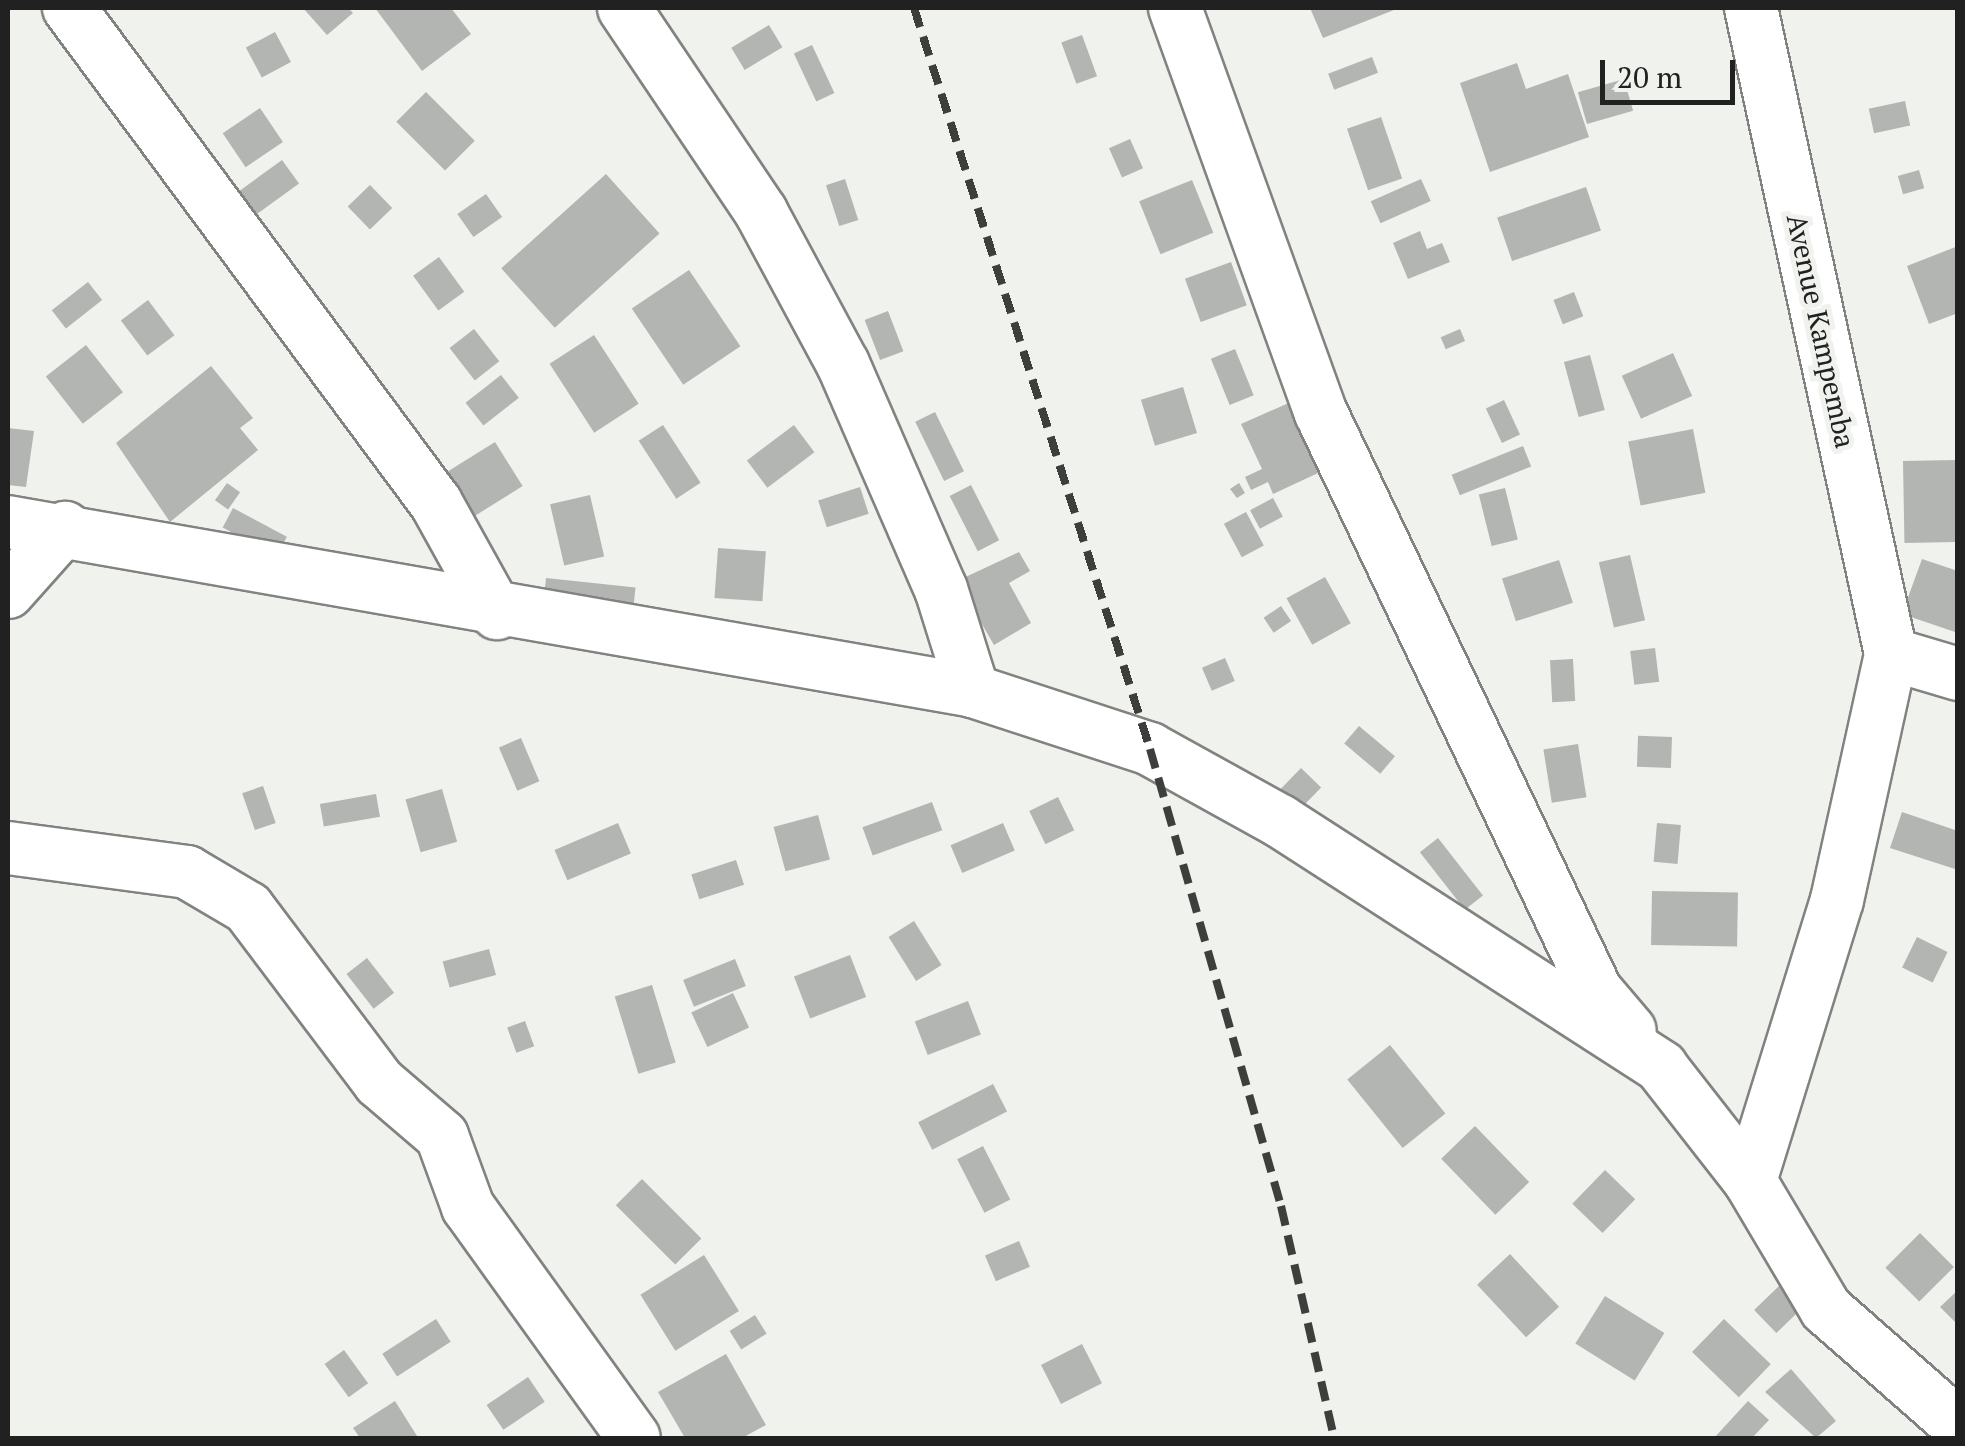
<!DOCTYPE html>
<html>
<head>
<meta charset="utf-8">
<style>
	body { margin:0 }
	#map { position:relative; width:1965px; height:1446px; overflow:hidden; background:#f0f2ee; font-family:"PT Serif",serif }
	div>[style] { position:absolute }
	.building>* { inset:0; background:#b3b5b2; transform-origin:0 0 }
	.roads { filter:drop-shadow(2px 0 #828380) drop-shadow(-2px 0 #828380) drop-shadow(0 2px #828380) drop-shadow(0 -2px #828380) }
	.street>* { height:52px; margin:-26px; padding:0 26px; transform-origin:26px; border-radius:26px; background:#fff }
	.rail>* { height:8px; margin-top:-4px; transform-origin:0; background:repeating-linear-gradient(90deg,#3d3f3d 0 20px,transparent 0 30px) }
	span { translate:-50% -50%; white-space:nowrap; text-align:center; line-height:1.15; -webkit-text-stroke:10px #f0f2ee; paint-order:stroke }
	.street-label { font-size:28px; color:#202120 }
	.frame { position:absolute; inset:0; border:10px solid #202120; pointer-events:none }
	.scale { position:absolute; left:1600px; top:60px; width:135px; height:45px; box-sizing:border-box; border:5px solid #202120; border-top:0; padding-left:12px; font-size:30px; line-height:35px; white-space:nowrap; color:#202120; -webkit-text-stroke:8px #f0f2ee; paint-order:stroke }
</style>
</head>
<body>
<div id="map">
	<div class="building">
		<div style="clip-path:polygon(303px 8px,348px 8px,353px 13px,327px 35px)"></div>
		<div style="clip-path:polygon(375px 8px,451px 8px,471px 34px,422px 71px)"></div>
		<div style="clip-path:polygon(1310px 8px,1399px 8px,1323px 38px)"></div>
		<div style="left:769px;top:25px;width:26px;height:44px;rotate:59deg"></div>
		<div style="left:275px;top:32px;width:34px;height:33px;rotate:62deg"></div>
		<div style="left:1082px;top:35px;width:44px;height:22px;rotate:70deg"></div>
		<div style="left:812px;top:45px;width:53px;height:20px;rotate:65deg"></div>
		<div style="left:1372px;top:57px;width:17px;height:47px;rotate:69deg"></div>
		<div style="clip-path:polygon(1517px 63px,1526px 89px,1568px 74px,1589px 137px,1490px 172px,1460px 83px)"></div>
		<div style="left:1624px;top:79px;width:33px;height:48px;rotate:74deg"></div>
		<div style="left:426px;top:92px;width:69px;height:42px;rotate:45deg"></div>
		<div style="left:1905px;top:101px;width:25px;height:37px;rotate:78deg"></div>
		<div style="left:260px;top:108px;width:41px;height:45px;rotate:56deg"></div>
		<div style="left:1381px;top:117px;width:65px;height:36px;rotate:71deg"></div>
		<div style="left:1130px;top:139px;width:32px;height:23px;rotate:66deg"></div>
		<div style="left:282px;top:160px;width:29px;height:55px;rotate:54deg"></div>
		<div style="left:1919px;top:170px;width:19px;height:22px;rotate:74deg"></div>
		<div style="left:606px;top:174px;width:80px;height:141px;rotate:48deg"></div>
		<div style="left:845px;top:179px;width:43px;height:20px;rotate:72deg"></div>
		<div style="left:1421px;top:179px;width:24px;height:55px;rotate:66deg"></div>
		<div style="left:1192px;top:180px;width:57px;height:57px;rotate:68deg"></div>
		<div style="left:370px;top:185px;width:32px;height:31px;rotate:46deg"></div>
		<div style="left:1586px;top:187px;width:46px;height:94px;rotate:71deg"></div>
		<div style="left:486px;top:194px;width:28px;height:35px;rotate:55deg"></div>
		<div style="clip-path:polygon(1420px 231px,1427px 249px,1442px 243px,1450px 262px,1408px 279px,1393px 243px)"></div>
		<div style="clip-path:polygon(1958px 246px,1958px 313px,1929px 324px,1907px 266px)"></div>
		<div style="left:439px;top:257px;width:43px;height:32px;rotate:54deg"></div>
		<div style="left:1231px;top:262px;width:46px;height:49px;rotate:70deg"></div>
		<div style="left:689px;top:270px;width:92px;height:69px;rotate:56deg"></div>
		<div style="left:88px;top:282px;width:23px;height:46px;rotate:52deg"></div>
		<div style="left:1574px;top:292px;width:26px;height:22px;rotate:69deg"></div>
		<div style="left:148px;top:300px;width:44px;height:34px;rotate:53deg"></div>
		<div style="left:888px;top:311px;width:43px;height:25px;rotate:69deg"></div>
		<div style="left:474px;top:329px;width:41px;height:31px;rotate:52deg"></div>
		<div style="left:1460px;top:329px;width:13px;height:21px;rotate:67deg"></div>
		<div style="left:594px;top:335px;width:82px;height:53px;rotate:57deg"></div>
		<div style="left:86px;top:345px;width:60px;height:51px;rotate:52deg"></div>
		<div style="left:1235px;top:349px;width:50px;height:26px;rotate:68deg"></div>
		<div style="left:1673px;top:353px;width:47px;height:56px;rotate:66deg"></div>
		<div style="left:1590px;top:355px;width:57px;height:27px;rotate:75deg"></div>
		<div style="clip-path:polygon(211px 366px,253px 418px,240px 428px,258px 450px,170px 522px,116px 443px)"></div>
		<div style="left:501px;top:375px;width:29px;height:45px;rotate:52deg"></div>
		<div style="left:1183px;top:387px;width:48px;height:44px;rotate:73deg"></div>
		<div style="clip-path:polygon(1300px 398px,1331px 467px,1273px 494px,1268px 482px,1251px 490px,1245px 477px,1262px 469px,1241px 424px)"></div>
		<div style="left:1504px;top:400px;width:38px;height:20px;rotate:65deg"></div>
		<div style="left:935px;top:412px;width:66px;height:22px;rotate:64deg"></div>
		<div style="left:663px;top:425px;width:69px;height:29px;rotate:57deg"></div>
		<div style="left:794px;top:425px;width:34px;height:59px;rotate:53deg"></div>
		<div style="clip-path:polygon(8px 428px,34px 431px,26px 487px,8px 485px)"></div>
		<div style="left:1693px;top:429px;width:65px;height:66px;rotate:79deg"></div>
		<div style="left:495px;top:442px;width:52px;height:61px;rotate:58deg"></div>
		<div style="left:1523px;top:446px;width:22px;height:77px;rotate:68deg"></div>
		<div style="left:1956px;top:460px;width:82px;height:53px;rotate:89deg"></div>
		<div style="left:227px;top:483px;width:16px;height:21px;rotate:35deg"></div>
		<div style="clip-path:polygon(1239px 483px,1245px 493px,1237px 498px,1230px 489px)"></div>
		<div style="left:971px;top:485px;width:62px;height:24px;rotate:63deg"></div>
		<div style="left:860px;top:487px;width:28px;height:44px;rotate:72deg"></div>
		<div style="left:1505px;top:488px;width:53px;height:27px;rotate:76deg"></div>
		<div style="left:590px;top:495px;width:63px;height:41px;rotate:77deg"></div>
		<div style="left:1273px;top:498px;width:21px;height:26px;rotate:62deg"></div>
		<div style="left:233px;top:508px;width:61px;height:22px;rotate:28deg"></div>
		<div style="left:1246px;top:512px;width:38px;height:25px;rotate:62deg"></div>
		<div style="left:718px;top:548px;width:48px;height:50px;rotate:4deg"></div>
		<div style="clip-path:polygon(1019px 552px,1030px 571px,1009px 583px,1031px 623px,994px 645px,957px 581px)"></div>
		<div style="left:1630px;top:555px;width:67px;height:32px;rotate:77deg"></div>
		<div style="clip-path:polygon(1922px 559px,1958px 571px,1958px 633px,1902px 614px)"></div>
		<div style="left:1559px;top:560px;width:45px;height:60px;rotate:72deg"></div>
		<div style="left:1325px;top:577px;width:53px;height:44px;rotate:61deg"></div>
		<div style="left:546px;top:578px;width:90px;height:27px;rotate:6deg"></div>
		<div style="left:1281px;top:606px;width:18px;height:21px;rotate:56deg"></div>
		<div style="left:1655px;top:648px;width:34px;height:25px;rotate:83deg"></div>
		<div style="left:1225px;top:658px;width:25px;height:25px;rotate:67deg"></div>
		<div style="left:1573px;top:659px;width:42px;height:23px;rotate:87deg"></div>
		<div style="left:1359px;top:726px;width:47px;height:23px;rotate:40deg"></div>
		<div style="left:1672px;top:737px;width:31px;height:34px;rotate:92deg"></div>
		<div style="left:521px;top:738px;width:47px;height:24px;rotate:67deg"></div>
		<div style="left:1578px;top:744px;width:54px;height:35px;rotate:81deg"></div>
		<div style="left:1301px;top:768px;width:28px;height:37px;rotate:44deg"></div>
		<div style="left:263px;top:786px;width:39px;height:22px;rotate:71deg"></div>
		<div style="left:442px;top:789px;width:55px;height:38px;rotate:74deg"></div>
		<div style="left:376px;top:794px;width:23px;height:57px;rotate:80deg"></div>
		<div style="left:1058px;top:797px;width:37px;height:32px;rotate:64deg"></div>
		<div style="left:932px;top:802px;width:30px;height:74px;rotate:70deg"></div>
		<div style="clip-path:polygon(1902px 812px,1958px 831px,1958px 870px,1890px 848px)"></div>
		<div style="left:818px;top:815px;width:46px;height:46px;rotate:75deg"></div>
		<div style="left:618px;top:823px;width:33px;height:69px;rotate:67deg"></div>
		<div style="left:1003px;top:823px;width:30px;height:57px;rotate:67deg"></div>
		<div style="left:1657px;top:823px;width:24px;height:39px;rotate:5deg"></div>
		<div style="left:1438px;top:838px;width:73px;height:23px;rotate:52deg"></div>
		<div style="left:736px;top:860px;width:26px;height:47px;rotate:72deg"></div>
		<div style="left:1652px;top:891px;width:86px;height:54px;rotate:1deg"></div>
		<div style="left:914px;top:921px;width:52px;height:30px;rotate:58deg"></div>
		<div style="left:1917px;top:937px;width:34px;height:34px;rotate:26deg"></div>
		<div style="left:489px;top:949px;width:27px;height:48px;rotate:75deg"></div>
		<div style="left:850px;top:955px;width:45px;height:60px;rotate:69deg"></div>
		<div style="left:367px;top:958px;width:44px;height:26px;rotate:52deg"></div>
		<div style="left:735px;top:959px;width:29px;height:56px;rotate:68deg"></div>
		<div style="left:652px;top:985px;width:81px;height:39px;rotate:73deg"></div>
		<div style="left:733px;top:993px;width:38px;height:46px;rotate:65deg"></div>
		<div style="left:968px;top:1001px;width:36px;height:57px;rotate:69deg"></div>
		<div style="left:525px;top:1021px;width:27px;height:19px;rotate:70deg"></div>
		<div style="left:1390px;top:1045px;width:88px;height:55px;rotate:51deg"></div>
		<div style="left:993px;top:1084px;width:31px;height:84px;rotate:63deg"></div>
		<div style="left:1475px;top:1126px;width:78px;height:47px;rotate:46deg"></div>
		<div style="left:983px;top:1146px;width:60px;height:29px;rotate:63deg"></div>
		<div style="left:1605px;top:1170px;width:42px;height:47px;rotate:44deg"></div>
		<div style="left:642px;top:1179px;width:84px;height:37px;rotate:45deg"></div>
		<div style="left:1920px;top:1233px;width:48px;height:49px;rotate:45deg"></div>
		<div style="left:1019px;top:1241px;width:28px;height:37px;rotate:67deg"></div>
		<div style="left:1510px;top:1254px;width:72px;height:45px;rotate:47deg"></div>
		<div style="left:704px;top:1255px;width:66px;height:75px;rotate:58deg"></div>
		<div style="left:1780px;top:1285px;width:32px;height:36px;rotate:46deg"></div>
		<div style="clip-path:polygon(1958px 1290px,1958px 1325px,1940px 1307px)"></div>
		<div style="left:1605px;top:1296px;width:70px;height:56px;rotate:32deg"></div>
		<div style="left:755px;top:1315px;width:22px;height:30px;rotate:58deg"></div>
		<div style="left:436px;top:1319px;width:27px;height:64px;rotate:57deg"></div>
		<div style="left:1724px;top:1319px;width:65px;height:46px;rotate:44deg"></div>
		<div style="left:1082px;top:1344px;width:44px;height:46px;rotate:63deg"></div>
		<div style="left:344px;top:1350px;width:41px;height:24px;rotate:54deg"></div>
		<div style="clip-path:polygon(726px 1354px,766px 1425px,742px 1438px,685px 1438px,658px 1392px)"></div>
		<div style="clip-path:polygon(1791px 1369px,1836px 1421px,1816px 1438px,1765px 1392px)"></div>
		<div style="left:528px;top:1377px;width:30px;height:50px;rotate:56deg"></div>
		<div style="clip-path:polygon(395px 1401px,417px 1436px,360px 1438px,353px 1428px)"></div>
		<div style="clip-path:polygon(1748px 1401px,1769px 1420px,1752px 1438px,1714px 1438px)"></div>
	</div>
	<div class="roads">
		<div class="street">
			<div style="left:69px;top:8px;width:616px;rotate:53.45deg"></div>
			<div style="left:436px;top:503px;width:126px;rotate:61deg"></div>
			<div style="left:624px;top:8px;width:246px;rotate:56.1deg"></div>
			<div style="left:761px;top:212px;width:173px;rotate:61.7deg"></div>
			<div style="left:843px;top:364px;width:245px;rotate:66.5deg"></div>
			<div style="left:941px;top:589px;width:107px;rotate:72.6deg"></div>
			<div style="left:1175px;top:8px;width:431px;rotate:70.2deg"></div>
			<div style="left:1321px;top:413px;width:640px;rotate:64.56deg"></div>
			<div style="left:1596px;top:991px;width:52px;rotate:49.6deg"></div>
			<div style="left:1751px;top:8px;width:661px;rotate:77.77deg"></div>
			<div style="left:8px;top:522px;width:980px;rotate:9.93deg"></div>
			<div style="left:973px;top:691px;width:186px;rotate:18.1deg"></div>
			<div style="left:1150px;top:749px;width:149px;rotate:29deg"></div>
			<div style="left:1280px;top:821px;width:454px;rotate:32.8deg"></div>
			<div style="left:1661px;top:1067px;width:145px;rotate:52deg"></div>
			<div style="left:1750px;top:1181px;width:149px;rotate:59.3deg"></div>
			<div style="left:1826px;top:1309px;width:176px;rotate:41.3deg"></div>
			<div style="left:8px;top:592px;width:86px;rotate:-48.3deg"></div>
			<div style="left:8px;top:848px;width:181px;rotate:7.6deg"></div>
			<div style="left:187px;top:872px;width:71px;rotate:30.5deg"></div>
			<div style="left:248px;top:908px;width:218px;rotate:53deg"></div>
			<div style="left:379px;top:1082px;width:83px;rotate:40.6deg"></div>
			<div style="left:442px;top:1136px;width:76px;rotate:69.9deg"></div>
			<div style="left:468px;top:1207px;width:284px;rotate:54.3deg"></div>
			<div style="left:1750px;top:1181px;width:294px;rotate:-72.8deg"></div>
			<div style="left:1837px;top:900px;width:252px;rotate:-77.6deg"></div>
			<div style="left:1891px;top:654px;width:70px;rotate:16.6deg"></div>
		</div>
	</div>
	<div class="rail">
		<div style="left:914px;top:8px;width:778px;rotate:72.33deg"></div>
		<div style="left:1150px;top:749px;width:475px;rotate:74deg"></div>
		<div style="left:1281px;top:1206px;width:238px;rotate:77.1deg"></div>
	</div>
	<div class="street-label">
		<span style="left:1821px;top:331px;rotate:78deg">Avenue Kampemba</span>
	</div>
	<div class="frame"></div>
	<div class="scale">20 m</div>
</div>
</body>
</html>
